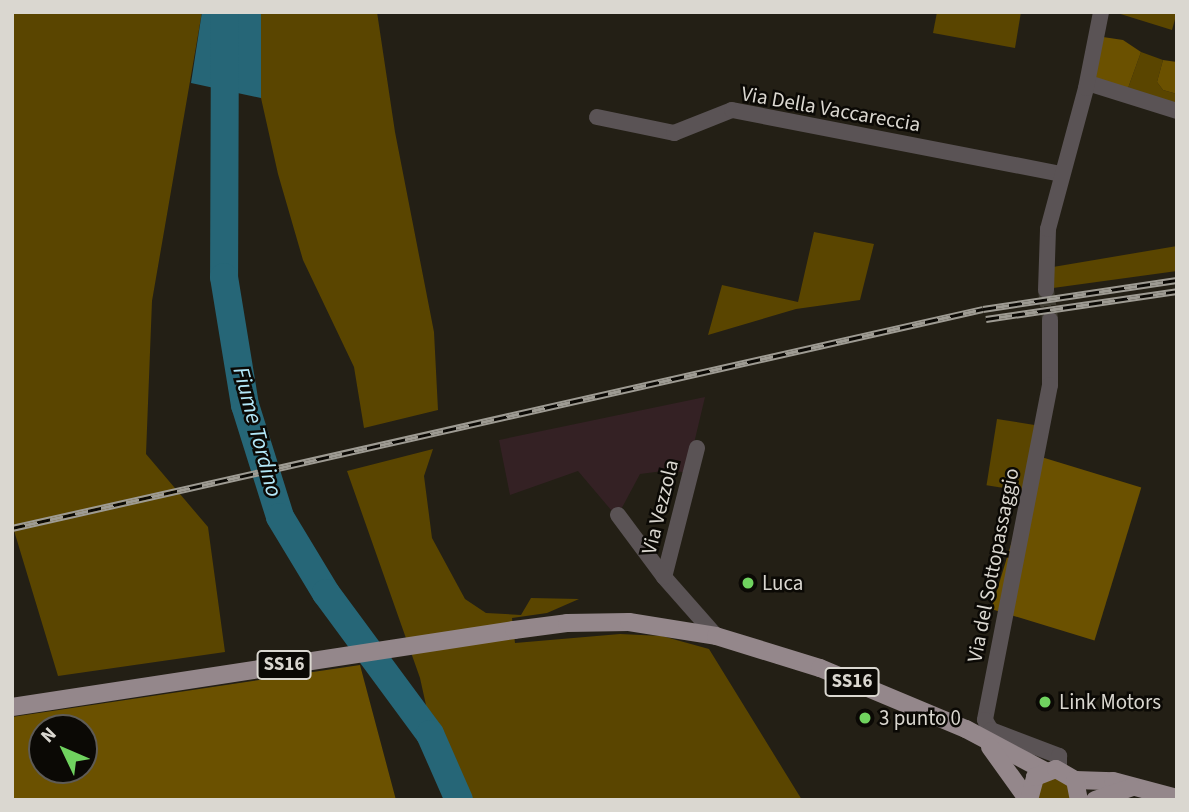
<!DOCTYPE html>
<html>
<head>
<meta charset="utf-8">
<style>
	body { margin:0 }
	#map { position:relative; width:1189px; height:812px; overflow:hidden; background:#231f15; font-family:"Source Sans 3",sans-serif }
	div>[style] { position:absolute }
	.commercial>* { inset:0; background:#342124 }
	.green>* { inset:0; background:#5a4500; transform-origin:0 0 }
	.forest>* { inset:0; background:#6b5100; transform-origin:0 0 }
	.water>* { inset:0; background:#266677 }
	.river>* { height:28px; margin:-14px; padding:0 14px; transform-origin:14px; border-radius:14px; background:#266677 }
	.minor-tunnel>* { height:16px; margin-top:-8px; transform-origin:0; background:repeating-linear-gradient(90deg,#3e3b31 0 16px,transparent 0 24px) }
	.minor>* { height:16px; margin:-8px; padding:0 8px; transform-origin:8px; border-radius:8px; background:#5a5355 }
	.primary>* { height:18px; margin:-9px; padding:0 9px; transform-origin:9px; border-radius:9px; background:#94878b }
	.rail>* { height:7px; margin-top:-3.5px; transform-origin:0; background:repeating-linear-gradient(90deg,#0b0905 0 13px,#9e9b93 0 26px); box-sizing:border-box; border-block:2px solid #9e9b93 }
	.dots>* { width:19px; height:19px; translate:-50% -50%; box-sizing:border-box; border:4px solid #0b0905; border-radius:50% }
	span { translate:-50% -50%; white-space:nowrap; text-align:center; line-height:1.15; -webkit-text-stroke:5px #0b0905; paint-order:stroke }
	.shield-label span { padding:2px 5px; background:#0b0905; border:2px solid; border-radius:5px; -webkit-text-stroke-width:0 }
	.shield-label { font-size:19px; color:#dad7d0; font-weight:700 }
	.street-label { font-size:21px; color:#dad7d0 }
	.poi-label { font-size:21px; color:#dad7d0 }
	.left { translate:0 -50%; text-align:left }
	.water-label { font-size:23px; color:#b3e8f9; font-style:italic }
	.frame { position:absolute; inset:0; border:14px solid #dad7d0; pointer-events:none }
	.north { position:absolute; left:28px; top:714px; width:70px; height:70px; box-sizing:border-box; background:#0b0905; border:2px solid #5e5b56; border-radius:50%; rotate:314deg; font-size:19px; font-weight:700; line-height:28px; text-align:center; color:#dad7d0 }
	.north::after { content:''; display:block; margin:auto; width:24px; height:32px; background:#70d35f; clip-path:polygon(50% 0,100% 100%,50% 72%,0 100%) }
</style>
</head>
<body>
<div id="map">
	<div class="commercial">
		<div style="clip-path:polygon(705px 397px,687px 473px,671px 470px,640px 474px,617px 517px,578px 471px,510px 495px,499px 440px)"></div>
	</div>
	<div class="green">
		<div style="clip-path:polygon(12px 12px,202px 12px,152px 301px,146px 454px,208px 527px,225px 652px,58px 676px,12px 524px)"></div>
		<div style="clip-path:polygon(261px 12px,377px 12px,395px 132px,434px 332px,438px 410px,364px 428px,354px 367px,303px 260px,278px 174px,261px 98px)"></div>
		<div style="clip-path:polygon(937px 12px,1021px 12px,1015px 48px,933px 33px)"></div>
		<div style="clip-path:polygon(1114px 12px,1177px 12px,1172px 30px)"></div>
		<div style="clip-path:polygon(1141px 52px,1163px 60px,1157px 82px,1163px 90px,1177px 94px,1177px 105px,1127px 91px)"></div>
		<div style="clip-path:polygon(814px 232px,874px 244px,860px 300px,796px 309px,708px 335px,722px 285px,798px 302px)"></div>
		<div style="clip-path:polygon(1177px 246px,1177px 271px,1053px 288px,1053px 267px)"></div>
		<div style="left:997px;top:419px;width:38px;height:67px;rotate:9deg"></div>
		<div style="clip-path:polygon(433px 449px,424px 476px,432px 538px,465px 599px,486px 613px,521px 615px,531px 598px,579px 599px,547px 613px,512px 618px,515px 643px,620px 634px,662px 636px,709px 649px,802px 800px,447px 800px,420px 678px,347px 471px)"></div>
		<div style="clip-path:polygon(1065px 776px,1074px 800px,1035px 800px,1039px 780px)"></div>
	</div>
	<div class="forest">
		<div style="clip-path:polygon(1103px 37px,1123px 40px,1141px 52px,1127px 91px,1095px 80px)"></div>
		<div style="clip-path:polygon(1163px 60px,1177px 62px,1177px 94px,1163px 90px,1157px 82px)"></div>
		<div style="left:1038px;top:456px;width:108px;height:160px;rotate:17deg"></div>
		<div style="clip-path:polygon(evenodd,360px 665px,396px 800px,15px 800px,12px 794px,12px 717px,360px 665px,42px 728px,84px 728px,84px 770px,42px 770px,42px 728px)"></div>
	</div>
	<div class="water">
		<div style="clip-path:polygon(202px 12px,261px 12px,261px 98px,191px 83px)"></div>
	</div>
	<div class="river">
		<div style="left:225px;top:12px;width:265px;rotate:90.2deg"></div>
		<div style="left:224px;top:277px;width:130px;rotate:80.7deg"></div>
		<div style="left:245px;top:405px;width:117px;rotate:72.6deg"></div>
		<div style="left:280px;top:517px;width:89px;rotate:58.8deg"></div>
		<div style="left:326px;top:593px;width:175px;rotate:53.6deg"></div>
		<div style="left:430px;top:734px;width:72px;rotate:66.3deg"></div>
	</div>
	<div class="minor-tunnel">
		<div style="left:1046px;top:290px;width:30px;rotate:82deg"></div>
	</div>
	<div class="minor">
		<div style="left:1088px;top:83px;width:93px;rotate:17.5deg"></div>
		<div style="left:597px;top:117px;width:79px;rotate:11.7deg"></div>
		<div style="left:674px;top:133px;width:62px;rotate:-21.6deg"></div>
		<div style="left:732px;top:110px;width:334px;rotate:11deg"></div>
		<div style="left:1046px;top:290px;width:61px;rotate:-88.1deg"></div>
		<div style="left:1048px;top:229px;width:146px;rotate:-74.9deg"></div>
		<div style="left:1086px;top:88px;width:77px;rotate:-78.8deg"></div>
		<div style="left:1050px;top:320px;width:65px;rotate:90deg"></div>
		<div style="left:1050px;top:385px;width:341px;rotate:101deg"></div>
		<div style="left:985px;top:720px;width:12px;rotate:59deg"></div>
		<div style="left:991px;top:730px;width:73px;rotate:20.9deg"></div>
		<div style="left:1059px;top:756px;width:13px;rotate:90deg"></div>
		<div style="left:697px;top:448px;width:133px;rotate:104.3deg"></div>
		<div style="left:664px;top:577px;width:79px;rotate:48.6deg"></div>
		<div style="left:618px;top:515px;width:77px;rotate:53.4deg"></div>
	</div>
	<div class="primary">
		<div style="left:12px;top:707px;width:508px;rotate:-8.72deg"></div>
		<div style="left:514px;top:630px;width:53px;rotate:-7.5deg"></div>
		<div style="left:567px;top:623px;width:62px;rotate:-0.9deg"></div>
		<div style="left:629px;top:622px;width:88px;rotate:9.1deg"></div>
		<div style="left:716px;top:636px;width:109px;rotate:17.1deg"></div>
		<div style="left:820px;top:668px;width:158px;rotate:22.7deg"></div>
		<div style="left:966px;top:729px;width:89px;rotate:28deg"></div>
		<div style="left:990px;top:747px;width:65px;rotate:54.4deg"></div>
		<div style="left:1075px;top:780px;width:38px;rotate:2deg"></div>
		<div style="left:1113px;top:781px;width:66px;rotate:14.9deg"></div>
		<div style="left:1029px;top:800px;width:24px;rotate:-75deg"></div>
		<div style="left:1035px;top:777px;width:22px;rotate:-21deg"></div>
		<div style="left:1056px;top:769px;width:22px;rotate:30deg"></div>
		<div style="left:1075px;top:780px;width:20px;rotate:79deg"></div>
		<div style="left:1095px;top:800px;width:39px;rotate:-19deg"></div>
	</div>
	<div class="rail">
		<div style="left:986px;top:319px;width:193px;rotate:-8.3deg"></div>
		<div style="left:12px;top:528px;width:995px;rotate:-12.71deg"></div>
		<div style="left:983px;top:309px;width:196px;rotate:-8.5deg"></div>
	</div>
	<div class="dots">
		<div style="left:748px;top:583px;background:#70d35f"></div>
		<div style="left:1045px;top:702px;background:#70d35f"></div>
		<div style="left:865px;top:718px;background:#70d35f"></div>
	</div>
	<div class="shield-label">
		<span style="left:284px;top:665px">SS16</span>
		<span style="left:852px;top:682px">SS16</span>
	</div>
	<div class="street-label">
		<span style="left:831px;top:109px;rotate:10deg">Via Della Vaccareccia</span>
		<span style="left:660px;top:507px;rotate:-76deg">Via Vezzola</span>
		<span style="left:993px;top:565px;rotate:-79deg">Via del Sottopassaggio</span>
	</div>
	<div class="poi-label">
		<span class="left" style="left:762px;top:583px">Luca</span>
		<span class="left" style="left:1059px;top:702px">Link Motors</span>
		<span class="left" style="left:879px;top:718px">3 punto 0</span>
	</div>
	<div class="water-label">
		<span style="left:257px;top:432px;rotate:75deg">Fiume Tordino</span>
	</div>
	<div class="frame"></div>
	<div class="north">N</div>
</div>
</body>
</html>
